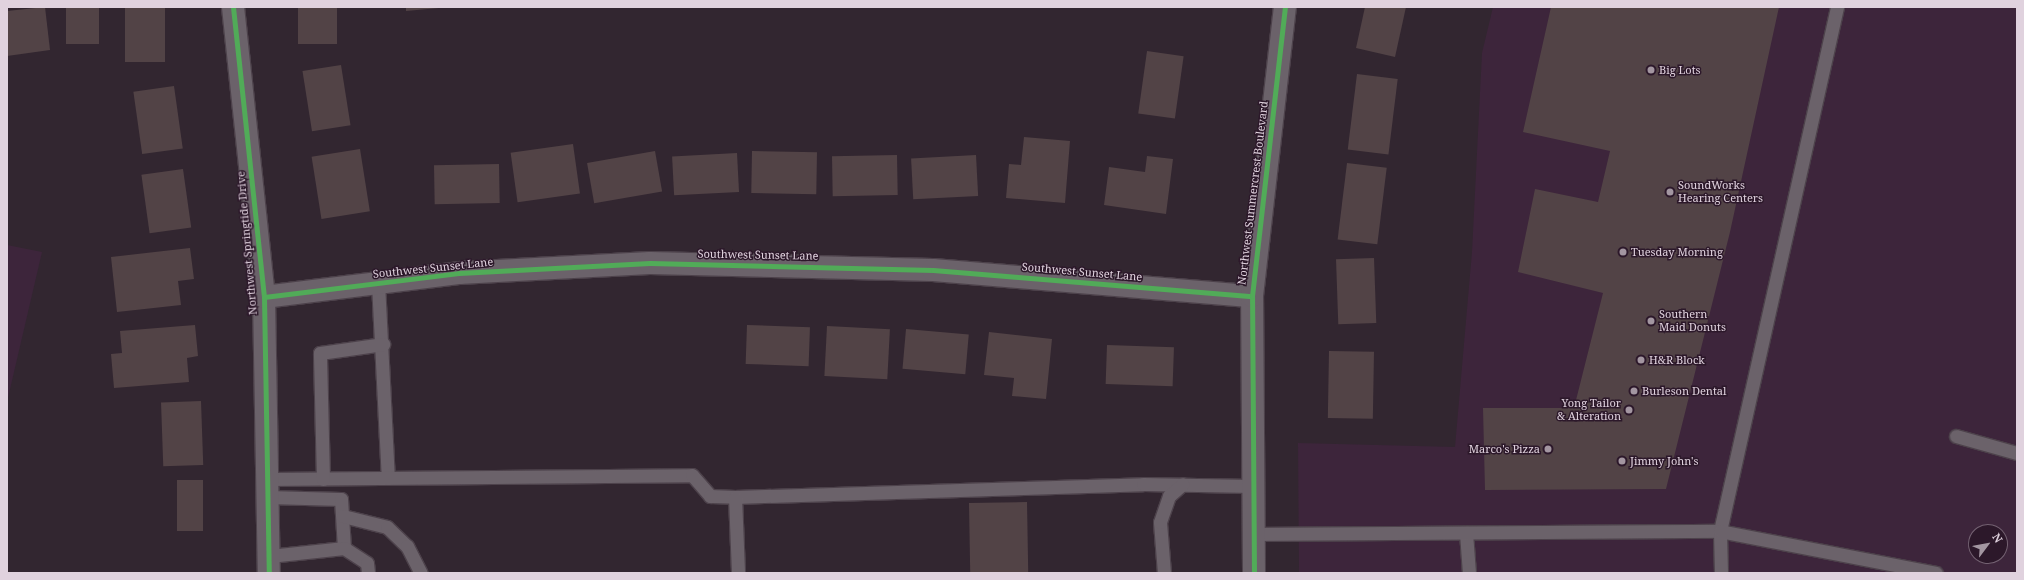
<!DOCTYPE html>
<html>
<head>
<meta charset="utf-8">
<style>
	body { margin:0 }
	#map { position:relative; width:2024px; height:580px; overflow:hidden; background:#322630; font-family:"Noto Serif",serif }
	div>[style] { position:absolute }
	.built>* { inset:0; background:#3d253b }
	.building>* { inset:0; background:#524346; transform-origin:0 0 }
	.roads { filter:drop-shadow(1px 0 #4d424b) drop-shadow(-1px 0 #4d424b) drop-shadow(0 1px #4d424b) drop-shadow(0 -1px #4d424b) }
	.service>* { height:13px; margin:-6.5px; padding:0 6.5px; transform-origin:6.5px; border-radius:6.5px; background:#6b626a }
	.minor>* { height:22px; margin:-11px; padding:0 11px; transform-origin:11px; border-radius:11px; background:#6b626a }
	.tertiary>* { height:22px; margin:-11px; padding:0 11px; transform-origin:11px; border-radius:11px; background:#6b626a }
	.cycleway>* { height:5px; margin:-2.5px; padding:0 2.5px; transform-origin:2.5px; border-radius:2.5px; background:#51ab58 }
	.dots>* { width:11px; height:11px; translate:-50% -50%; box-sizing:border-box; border:2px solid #2c182a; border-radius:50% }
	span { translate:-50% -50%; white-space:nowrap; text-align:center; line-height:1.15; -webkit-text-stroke:3px #2c182a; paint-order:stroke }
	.poi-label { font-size:11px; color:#e0d2de }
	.left { translate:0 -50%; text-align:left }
	.right { translate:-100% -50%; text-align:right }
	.street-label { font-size:11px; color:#e0d2de }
	.frame { position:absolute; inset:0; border:8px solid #e0d2de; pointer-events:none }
	.north { position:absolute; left:1968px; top:524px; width:40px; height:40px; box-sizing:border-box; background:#2c182a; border:1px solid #746272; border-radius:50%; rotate:58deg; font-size:11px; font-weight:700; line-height:16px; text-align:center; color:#e0d2de }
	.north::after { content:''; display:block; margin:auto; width:14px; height:18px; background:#a396a1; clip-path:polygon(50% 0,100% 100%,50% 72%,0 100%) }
</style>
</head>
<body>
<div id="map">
	<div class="built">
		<div style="clip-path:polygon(evenodd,1493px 7px,2017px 7px,2017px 573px,1299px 573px,1298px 443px,1455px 447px,1472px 252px,1482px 53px,1493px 7px,1976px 532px,2000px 532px,2000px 556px,1976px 556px,1976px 532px)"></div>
		<div style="clip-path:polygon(7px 245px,42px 252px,7px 402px)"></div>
	</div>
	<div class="building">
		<div style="clip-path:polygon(45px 7px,50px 50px,7px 56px,7px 11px)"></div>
		<div style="left:66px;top:7px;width:33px;height:37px"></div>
		<div style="left:125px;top:7px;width:40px;height:55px"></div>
		<div style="left:298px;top:7px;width:39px;height:37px"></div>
		<div style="clip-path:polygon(406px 7px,439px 7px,439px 8px,406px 11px)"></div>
		<div style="clip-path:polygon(1365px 7px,1406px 7px,1395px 57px,1356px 48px)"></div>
		<div style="clip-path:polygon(1551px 7px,1779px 7px,1730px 232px,1666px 489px,1485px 490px,1483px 408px,1574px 408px,1603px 293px,1518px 272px,1535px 189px,1598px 202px,1610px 151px,1523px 132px)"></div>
		<div style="left:1147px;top:51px;width:37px;height:63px;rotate:8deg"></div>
		<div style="left:341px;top:65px;width:61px;height:39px;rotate:81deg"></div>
		<div style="left:1357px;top:74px;width:41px;height:76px;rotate:7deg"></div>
		<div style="left:174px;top:86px;width:63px;height:41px;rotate:82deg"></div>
		<div style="clip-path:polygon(1024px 137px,1070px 141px,1065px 203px,1006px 198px,1009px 164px,1021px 165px)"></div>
		<div style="left:573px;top:144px;width:50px;height:63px;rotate:82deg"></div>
		<div style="left:360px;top:149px;width:63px;height:49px;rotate:81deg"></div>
		<div style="left:655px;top:151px;width:41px;height:69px;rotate:80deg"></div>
		<div style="left:752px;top:151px;width:65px;height:42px;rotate:1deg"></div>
		<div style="left:737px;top:153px;width:39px;height:65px;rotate:87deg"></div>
		<div style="left:897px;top:155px;width:40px;height:65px;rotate:89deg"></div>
		<div style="left:976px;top:155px;width:41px;height:65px;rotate:87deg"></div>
		<div style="clip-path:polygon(1147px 156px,1173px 159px,1166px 214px,1104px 205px,1109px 167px,1145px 172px)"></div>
		<div style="left:1347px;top:163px;width:40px;height:77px;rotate:7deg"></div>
		<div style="left:499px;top:164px;width:39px;height:65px;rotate:89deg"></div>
		<div style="left:183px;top:169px;width:59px;height:42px;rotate:82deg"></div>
		<div style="clip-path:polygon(190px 248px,194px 279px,178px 281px,181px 305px,117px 312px,111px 257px)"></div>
		<div style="left:1374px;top:258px;width:65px;height:38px;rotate:88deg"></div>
		<div style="clip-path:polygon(195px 325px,198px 356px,187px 358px,189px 382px,114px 388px,111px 354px,122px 353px,120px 331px)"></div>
		<div style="left:747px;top:325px;width:63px;height:39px;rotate:2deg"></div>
		<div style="left:827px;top:326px;width:63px;height:50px;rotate:3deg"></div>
		<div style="left:906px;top:329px;width:63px;height:40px;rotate:5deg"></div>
		<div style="clip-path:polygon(989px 332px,1052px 339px,1046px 399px,1012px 396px,1014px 378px,984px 375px)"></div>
		<div style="left:1107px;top:345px;width:67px;height:39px;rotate:2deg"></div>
		<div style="left:1329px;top:351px;width:45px;height:67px;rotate:1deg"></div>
		<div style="left:201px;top:401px;width:64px;height:40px;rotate:88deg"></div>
		<div style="left:177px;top:480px;width:26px;height:51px"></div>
		<div style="left:1027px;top:502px;width:71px;height:58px;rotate:89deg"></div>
	</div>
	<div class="roads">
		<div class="service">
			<div style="left:378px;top:283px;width:195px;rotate:87.1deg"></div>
			<div style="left:1956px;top:436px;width:63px;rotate:15.6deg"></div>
			<div style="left:267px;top:479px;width:425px;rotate:-0.5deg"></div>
			<div style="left:692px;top:475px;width:28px;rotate:49deg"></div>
			<div style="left:710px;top:496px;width:25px;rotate:2deg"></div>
			<div style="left:735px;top:497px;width:408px;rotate:-1.8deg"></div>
			<div style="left:1143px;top:484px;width:109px;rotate:1.1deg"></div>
			<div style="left:323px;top:479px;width:126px;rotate:-91.4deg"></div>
			<div style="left:320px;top:353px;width:64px;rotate:-8.1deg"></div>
			<div style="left:268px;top:497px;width:73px;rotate:1.6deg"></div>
			<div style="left:341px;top:499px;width:49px;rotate:86.5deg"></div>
			<div style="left:344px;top:548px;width:75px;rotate:173.9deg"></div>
			<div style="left:735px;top:497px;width:76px;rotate:87.7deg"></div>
			<div style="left:343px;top:516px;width:45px;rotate:14deg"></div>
			<div style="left:387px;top:527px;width:28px;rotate:44deg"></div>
			<div style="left:407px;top:546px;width:30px;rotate:63deg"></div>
			<div style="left:1466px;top:533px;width:40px;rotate:85.7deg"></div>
			<div style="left:1254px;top:534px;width:466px;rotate:-0.4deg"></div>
			<div style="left:1720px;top:531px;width:537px;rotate:-77.41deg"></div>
			<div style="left:344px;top:548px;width:27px;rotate:33deg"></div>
			<div style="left:367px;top:563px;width:10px;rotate:84deg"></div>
			<div style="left:1164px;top:573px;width:51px;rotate:-94.5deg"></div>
			<div style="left:1160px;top:522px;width:28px;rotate:-71deg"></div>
			<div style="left:1169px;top:496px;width:18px;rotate:-41deg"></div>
			<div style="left:1721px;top:573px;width:42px;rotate:-91.4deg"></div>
			<div style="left:1720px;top:531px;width:220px;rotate:11deg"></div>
		</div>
		<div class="minor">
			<div style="left:233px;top:7px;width:292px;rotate:83.9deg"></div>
			<div style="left:264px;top:297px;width:276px;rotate:89deg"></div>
			<div style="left:264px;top:297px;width:196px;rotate:-7deg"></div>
			<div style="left:459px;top:273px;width:191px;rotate:-3deg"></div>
			<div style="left:650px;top:263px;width:283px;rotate:1.4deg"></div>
			<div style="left:933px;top:270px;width:320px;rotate:4.7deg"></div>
		</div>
		<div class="tertiary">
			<div style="left:1254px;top:573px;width:277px;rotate:-90.4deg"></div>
			<div style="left:1252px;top:296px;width:291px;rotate:-83.5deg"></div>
		</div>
	</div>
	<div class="cycleway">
		<div style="left:233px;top:7px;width:292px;rotate:83.9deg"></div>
		<div style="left:264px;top:297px;width:276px;rotate:89deg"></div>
		<div style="left:264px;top:297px;width:196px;rotate:-7deg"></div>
		<div style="left:459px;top:273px;width:191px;rotate:-3deg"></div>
		<div style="left:650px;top:263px;width:283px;rotate:1.4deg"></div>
		<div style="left:933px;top:270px;width:320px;rotate:4.7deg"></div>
		<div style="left:1254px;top:573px;width:277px;rotate:-90.4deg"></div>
		<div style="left:1252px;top:296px;width:291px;rotate:-83.5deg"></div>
	</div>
	<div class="dots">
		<div style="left:1651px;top:70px;background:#a396a1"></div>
		<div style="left:1670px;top:192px;background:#a396a1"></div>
		<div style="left:1623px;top:252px;background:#a396a1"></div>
		<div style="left:1651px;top:321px;background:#a396a1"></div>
		<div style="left:1641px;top:360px;background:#a396a1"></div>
		<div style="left:1634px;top:391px;background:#a396a1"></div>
		<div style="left:1629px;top:410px;background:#a396a1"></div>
		<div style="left:1548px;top:449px;background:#a396a1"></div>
		<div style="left:1622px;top:461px;background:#a396a1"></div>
	</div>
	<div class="poi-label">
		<span class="left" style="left:1659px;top:70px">Big Lots</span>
		<span class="left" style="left:1678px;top:192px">SoundWorks<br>Hearing Centers</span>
		<span class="left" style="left:1631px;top:252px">Tuesday Morning</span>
		<span class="left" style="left:1659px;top:321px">Southern<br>Maid Donuts</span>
		<span class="left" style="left:1649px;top:360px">H&amp;R Block</span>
		<span class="left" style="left:1642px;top:391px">Burleson Dental</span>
		<span class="right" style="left:1621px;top:410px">Yong Tailor<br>&amp; Alteration</span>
		<span class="right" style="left:1540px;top:449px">Marco's Pizza</span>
		<span class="left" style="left:1630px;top:461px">Jimmy John's</span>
	</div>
	<div class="street-label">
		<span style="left:1253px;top:193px;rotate:-83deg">Northwest Summercrest Boulevard</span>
		<span style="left:247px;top:243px;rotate:-95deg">Northwest Springtide Drive</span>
		<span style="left:758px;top:255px;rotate:1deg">Southwest Sunset Lane</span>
		<span style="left:433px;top:268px;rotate:-6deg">Southwest Sunset Lane</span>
		<span style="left:1082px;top:272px;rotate:5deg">Southwest Sunset Lane</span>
	</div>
	<div class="frame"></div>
	<div class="north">N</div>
</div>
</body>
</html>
